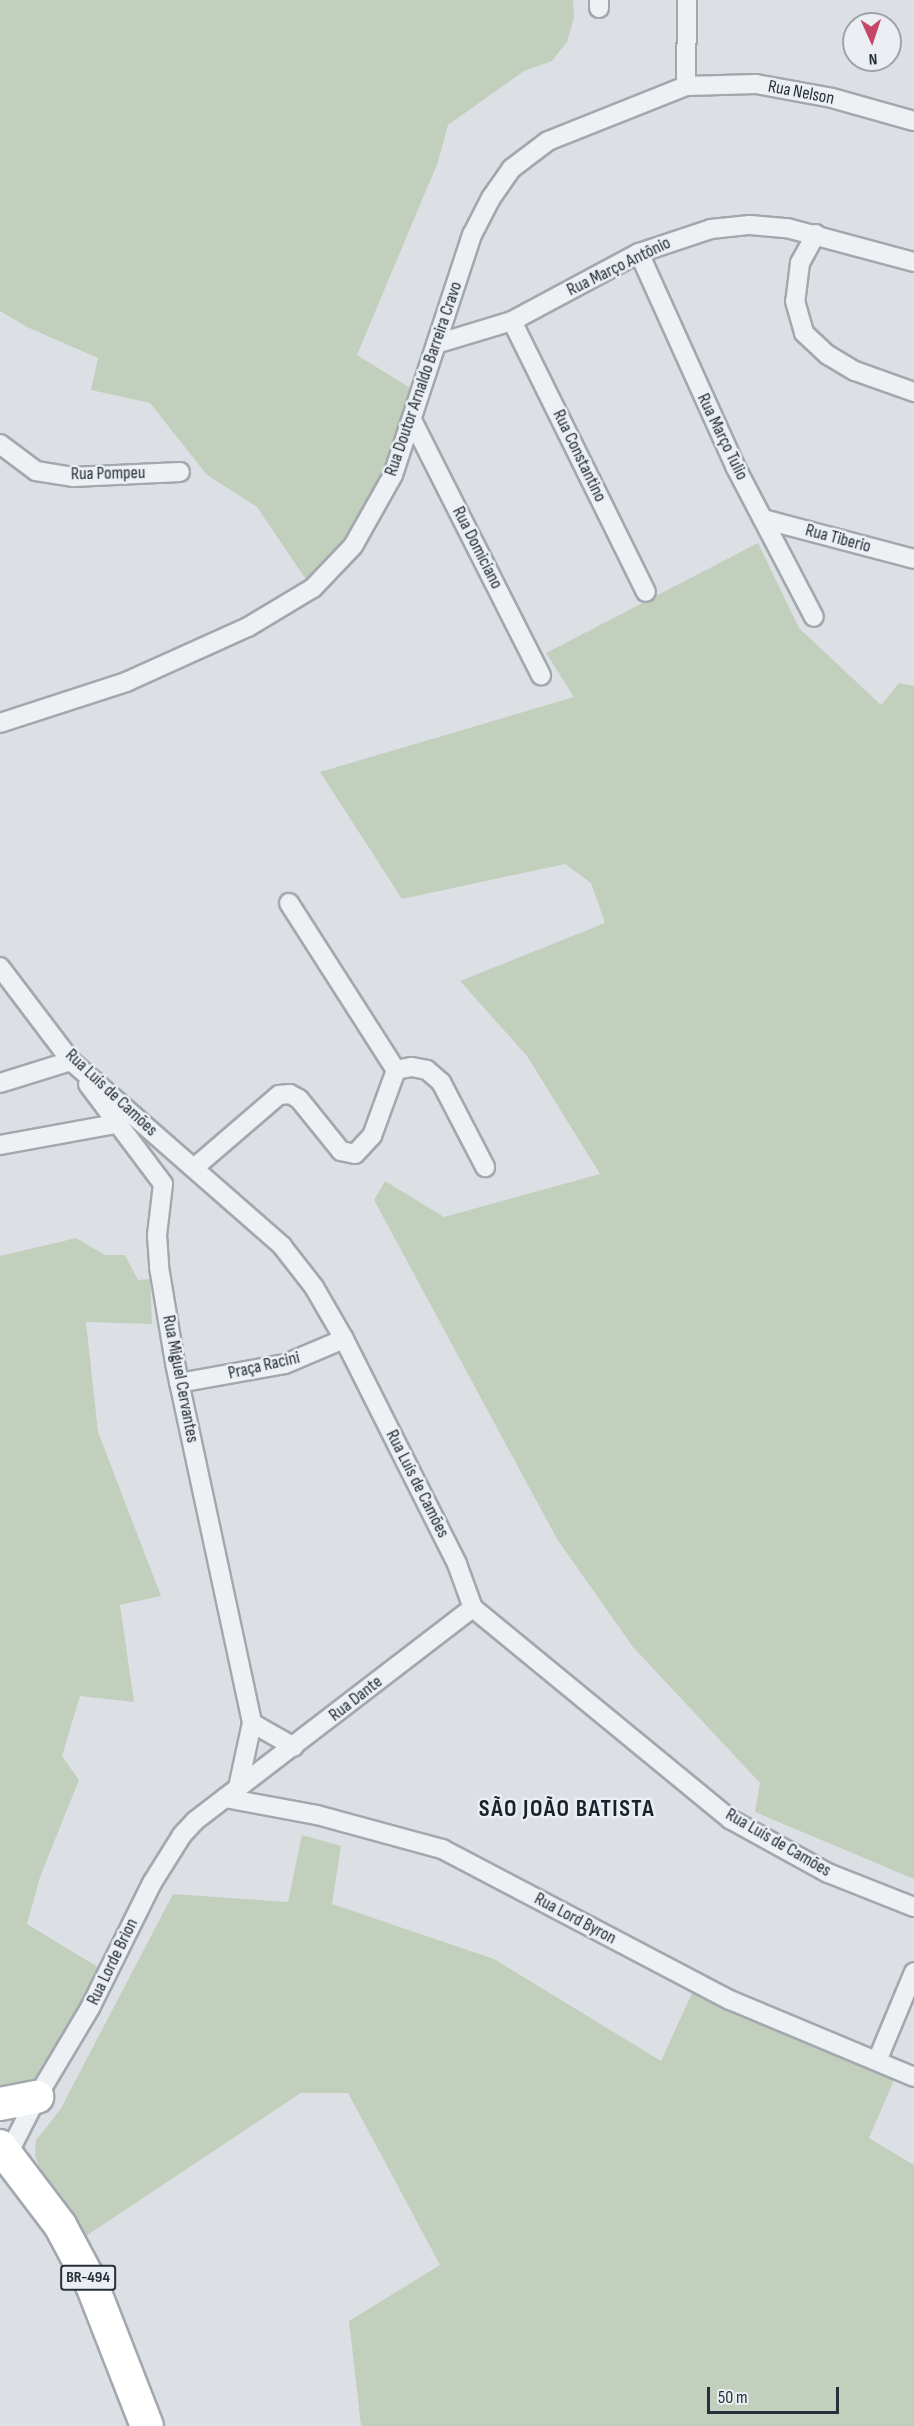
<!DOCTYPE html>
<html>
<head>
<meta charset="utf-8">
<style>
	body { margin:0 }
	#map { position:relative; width:914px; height:2426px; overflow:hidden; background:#dce0e5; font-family:"Sofia Sans Condensed",sans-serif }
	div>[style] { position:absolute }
	.green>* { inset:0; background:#c3cfbd }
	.roads { filter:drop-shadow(2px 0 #a2a8ae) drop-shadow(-2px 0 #a2a8ae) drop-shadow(0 2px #a2a8ae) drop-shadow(0 -2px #a2a8ae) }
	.minor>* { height:18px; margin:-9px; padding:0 9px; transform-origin:9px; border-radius:9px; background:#eef1f4 }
	.trunk>* { height:32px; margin:-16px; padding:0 16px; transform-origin:16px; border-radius:16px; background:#fff }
	span { translate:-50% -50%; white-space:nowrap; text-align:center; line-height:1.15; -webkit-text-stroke:5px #ebeff3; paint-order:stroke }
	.shield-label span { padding:2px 4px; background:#ebeff3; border:2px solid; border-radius:4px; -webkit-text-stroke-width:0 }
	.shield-label { font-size:16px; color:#27303a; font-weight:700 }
	.street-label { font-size:18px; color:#27303a }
	.district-label { font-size:24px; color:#19212b; font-weight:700; letter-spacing:1.5px }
	.north { position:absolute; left:842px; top:12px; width:60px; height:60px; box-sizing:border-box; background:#ebeff3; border:2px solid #9da3a9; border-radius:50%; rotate:177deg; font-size:16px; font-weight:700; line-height:24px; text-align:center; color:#27303a }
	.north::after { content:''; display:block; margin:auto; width:21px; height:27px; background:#c54665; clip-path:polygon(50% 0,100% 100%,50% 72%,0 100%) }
	.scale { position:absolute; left:707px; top:2387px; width:132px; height:27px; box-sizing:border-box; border:3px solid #27303a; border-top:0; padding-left:8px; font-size:18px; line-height:21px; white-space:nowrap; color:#27303a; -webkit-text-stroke:4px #ebeff3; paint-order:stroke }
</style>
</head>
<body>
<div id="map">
	<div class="green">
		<div style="clip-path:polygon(0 0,573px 0,574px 18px,567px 42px,552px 61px,524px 71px,448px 125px,438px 162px,357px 355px,412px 389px,406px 413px,369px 502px,339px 548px,307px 581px,257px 507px,207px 475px,150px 403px,91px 390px,98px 358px,27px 327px,0 311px)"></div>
		<div style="clip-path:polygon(758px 543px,799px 628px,881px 705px,899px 683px,914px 686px,914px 1879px,755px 1812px,760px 1783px,633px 1647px,557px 1539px,374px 1200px,385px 1181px,444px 1217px,600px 1174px,527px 1056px,460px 981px,605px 923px,591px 883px,565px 864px,402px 899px,320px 772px,574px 697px,546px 653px)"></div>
		<div style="clip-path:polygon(76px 1238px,105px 1255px,125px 1255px,138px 1280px,150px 1279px,152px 1324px,86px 1322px,98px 1432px,161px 1596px,120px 1605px,134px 1702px,80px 1696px,62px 1756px,79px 1780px,40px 1877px,27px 1924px,101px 1969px,34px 2082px,0 2090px,0 1256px)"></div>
		<div style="clip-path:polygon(302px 1835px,341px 1846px,332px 1904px,494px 1959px,661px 2061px,693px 1991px,894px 2080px,869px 2138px,914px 2165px,914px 2426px,361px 2426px,349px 2321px,440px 2265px,348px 2093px,301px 2093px,86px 2236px,39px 2166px,35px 2156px,36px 2140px,60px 2110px,173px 1894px,288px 1902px)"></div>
	</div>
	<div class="roads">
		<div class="minor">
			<div style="left:599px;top:8px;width:8px;rotate:-90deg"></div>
			<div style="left:686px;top:86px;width:70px;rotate:-1.6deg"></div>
			<div style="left:756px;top:84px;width:77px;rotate:10.4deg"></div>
			<div style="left:832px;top:98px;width:85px;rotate:15.7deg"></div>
			<div style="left:816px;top:234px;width:33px;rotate:119deg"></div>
			<div style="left:800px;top:263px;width:38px;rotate:97deg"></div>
			<div style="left:795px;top:301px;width:33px;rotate:74deg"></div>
			<div style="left:804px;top:333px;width:33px;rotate:43deg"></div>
			<div style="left:828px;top:355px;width:31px;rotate:31deg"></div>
			<div style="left:855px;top:371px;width:63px;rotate:19.6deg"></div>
			<div style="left:639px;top:253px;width:234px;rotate:65.7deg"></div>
			<div style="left:735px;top:466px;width:170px;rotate:62.4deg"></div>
			<div style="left:512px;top:321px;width:302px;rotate:63.7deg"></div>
			<div style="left:436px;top:344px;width:79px;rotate:-16.8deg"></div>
			<div style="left:512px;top:321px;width:144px;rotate:-28.2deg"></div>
			<div style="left:639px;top:253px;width:76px;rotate:-18.4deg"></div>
			<div style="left:711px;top:229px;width:39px;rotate:-6deg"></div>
			<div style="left:750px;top:225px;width:37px;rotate:5deg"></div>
			<div style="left:787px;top:228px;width:131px;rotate:15deg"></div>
			<div style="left:413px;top:422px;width:284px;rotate:63.2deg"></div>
			<div style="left:0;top:444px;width:45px;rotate:36.9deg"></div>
			<div style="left:36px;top:471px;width:37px;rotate:9deg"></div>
			<div style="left:73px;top:477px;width:107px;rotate:-2.7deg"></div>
			<div style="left:763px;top:519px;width:156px;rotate:14.8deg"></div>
			<div style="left:0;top:723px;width:133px;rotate:-18deg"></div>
			<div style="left:126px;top:682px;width:134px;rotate:-24.3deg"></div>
			<div style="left:248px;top:627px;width:76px;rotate:-31deg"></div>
			<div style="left:313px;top:588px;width:58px;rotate:-46.4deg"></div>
			<div style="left:353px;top:546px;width:81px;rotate:-60.6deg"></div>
			<div style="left:393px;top:475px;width:253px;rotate:-71.8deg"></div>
			<div style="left:472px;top:235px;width:42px;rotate:-62.8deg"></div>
			<div style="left:491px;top:198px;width:35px;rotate:-55deg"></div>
			<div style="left:511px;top:169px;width:46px;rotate:-37.1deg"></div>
			<div style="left:548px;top:141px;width:149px;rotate:-21.7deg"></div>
			<div style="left:686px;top:86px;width:86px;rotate:-89.3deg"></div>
			<div style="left:289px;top:903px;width:198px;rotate:57.4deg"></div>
			<div style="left:0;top:967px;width:118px;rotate:52.9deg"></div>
			<div style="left:71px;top:1061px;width:281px;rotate:41.2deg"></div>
			<div style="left:282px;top:1246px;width:52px;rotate:52deg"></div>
			<div style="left:314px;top:1287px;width:60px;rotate:60deg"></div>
			<div style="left:344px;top:1339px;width:252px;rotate:63.3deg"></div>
			<div style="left:457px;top:1564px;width:47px;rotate:70deg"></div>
			<div style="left:473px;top:1608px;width:333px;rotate:39.4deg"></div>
			<div style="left:730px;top:1819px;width:112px;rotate:28.9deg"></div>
			<div style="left:828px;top:1873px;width:92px;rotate:21.6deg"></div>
			<div style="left:0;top:1083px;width:74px;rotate:-17.2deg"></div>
			<div style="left:88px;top:1084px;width:125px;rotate:53.1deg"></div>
			<div style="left:163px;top:1184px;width:51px;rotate:96.7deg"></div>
			<div style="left:157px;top:1235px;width:32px;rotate:86deg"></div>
			<div style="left:159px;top:1267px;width:97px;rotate:80.5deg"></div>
			<div style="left:175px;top:1363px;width:368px;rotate:77.9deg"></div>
			<div style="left:252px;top:1723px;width:66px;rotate:102.2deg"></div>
			<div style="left:0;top:1145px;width:117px;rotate:-10.3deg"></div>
			<div style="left:194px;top:1168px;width:112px;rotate:-40.7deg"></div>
			<div style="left:279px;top:1095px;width:11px;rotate:-5deg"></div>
			<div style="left:290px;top:1094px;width:10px;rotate:29deg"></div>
			<div style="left:299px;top:1099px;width:67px;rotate:51.1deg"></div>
			<div style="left:341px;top:1151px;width:14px;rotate:12deg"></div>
			<div style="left:355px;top:1154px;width:25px;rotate:-47deg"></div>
			<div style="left:372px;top:1136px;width:70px;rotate:-70deg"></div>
			<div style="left:396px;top:1070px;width:16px;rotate:-11deg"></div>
			<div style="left:412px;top:1067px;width:15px;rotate:11deg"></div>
			<div style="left:427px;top:1070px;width:18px;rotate:41deg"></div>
			<div style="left:441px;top:1082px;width:96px;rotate:62.6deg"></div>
			<div style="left:179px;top:1383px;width:108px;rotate:-10.2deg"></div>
			<div style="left:285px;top:1364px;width:64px;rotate:-23deg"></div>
			<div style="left:252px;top:1723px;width:48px;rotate:29.7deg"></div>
			<div style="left:225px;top:1798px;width:94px;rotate:10.5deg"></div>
			<div style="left:317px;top:1815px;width:130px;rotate:15.2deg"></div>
			<div style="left:442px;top:1849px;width:325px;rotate:27.7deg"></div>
			<div style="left:730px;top:2000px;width:199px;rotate:22.7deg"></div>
			<div style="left:877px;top:2061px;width:96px;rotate:-67.4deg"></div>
			<div style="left:8px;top:2154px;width:64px;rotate:-63deg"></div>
			<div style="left:37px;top:2097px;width:104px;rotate:-59.2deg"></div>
			<div style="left:90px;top:2008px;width:140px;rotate:-63.6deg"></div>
			<div style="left:152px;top:1883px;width:57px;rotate:-58deg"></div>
			<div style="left:182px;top:1835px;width:19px;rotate:-47deg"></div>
			<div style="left:195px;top:1821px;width:350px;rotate:-37.5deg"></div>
		</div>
		<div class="trunk">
			<div style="left:0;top:2104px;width:38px;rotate:-11deg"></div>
			<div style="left:0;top:2146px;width:99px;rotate:52.8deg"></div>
			<div style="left:60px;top:2225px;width:68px;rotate:61.9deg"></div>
			<div style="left:92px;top:2285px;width:151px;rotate:68.7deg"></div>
		</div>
	</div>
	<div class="shield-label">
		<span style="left:88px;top:2278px">BR-494</span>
	</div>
	<div class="street-label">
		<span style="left:801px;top:93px;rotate:11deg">Rua Nelson</span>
		<span style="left:619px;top:267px;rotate:-26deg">Rua Março Antônio</span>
		<span style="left:424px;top:379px;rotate:-71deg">Rua Doutor Arnaldo Barreira Cravo</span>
		<span style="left:722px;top:437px;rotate:64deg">Rua Março Tulio</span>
		<span style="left:579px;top:456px;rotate:64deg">Rua Constantino</span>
		<span style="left:108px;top:474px;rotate:-1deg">Rua Pompeu</span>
		<span style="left:838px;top:539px;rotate:15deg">Rua Tiberio</span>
		<span style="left:477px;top:548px;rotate:63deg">Rua Domiciano</span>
		<span style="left:111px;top:1093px;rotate:43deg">Rua Luís de Camões</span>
		<span style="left:264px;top:1366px;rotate:-13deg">Praça Racini</span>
		<span style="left:180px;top:1379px;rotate:79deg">Rua Miguel Cervantes</span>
		<span style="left:417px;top:1484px;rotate:63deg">Rua Luís de Camões</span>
		<span style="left:356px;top:1699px;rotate:-38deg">Rua Dante</span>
		<span style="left:778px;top:1843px;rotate:30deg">Rua Luís de Camões</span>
		<span style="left:575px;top:1919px;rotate:28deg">Rua Lord Byron</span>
		<span style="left:113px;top:1962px;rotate:-64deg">Rua Lorde Brion</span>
	</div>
	<div class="district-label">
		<span style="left:567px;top:1809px">SÃO JOÃO BATISTA</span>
	</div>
	<div class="north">N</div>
	<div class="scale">50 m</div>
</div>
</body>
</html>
